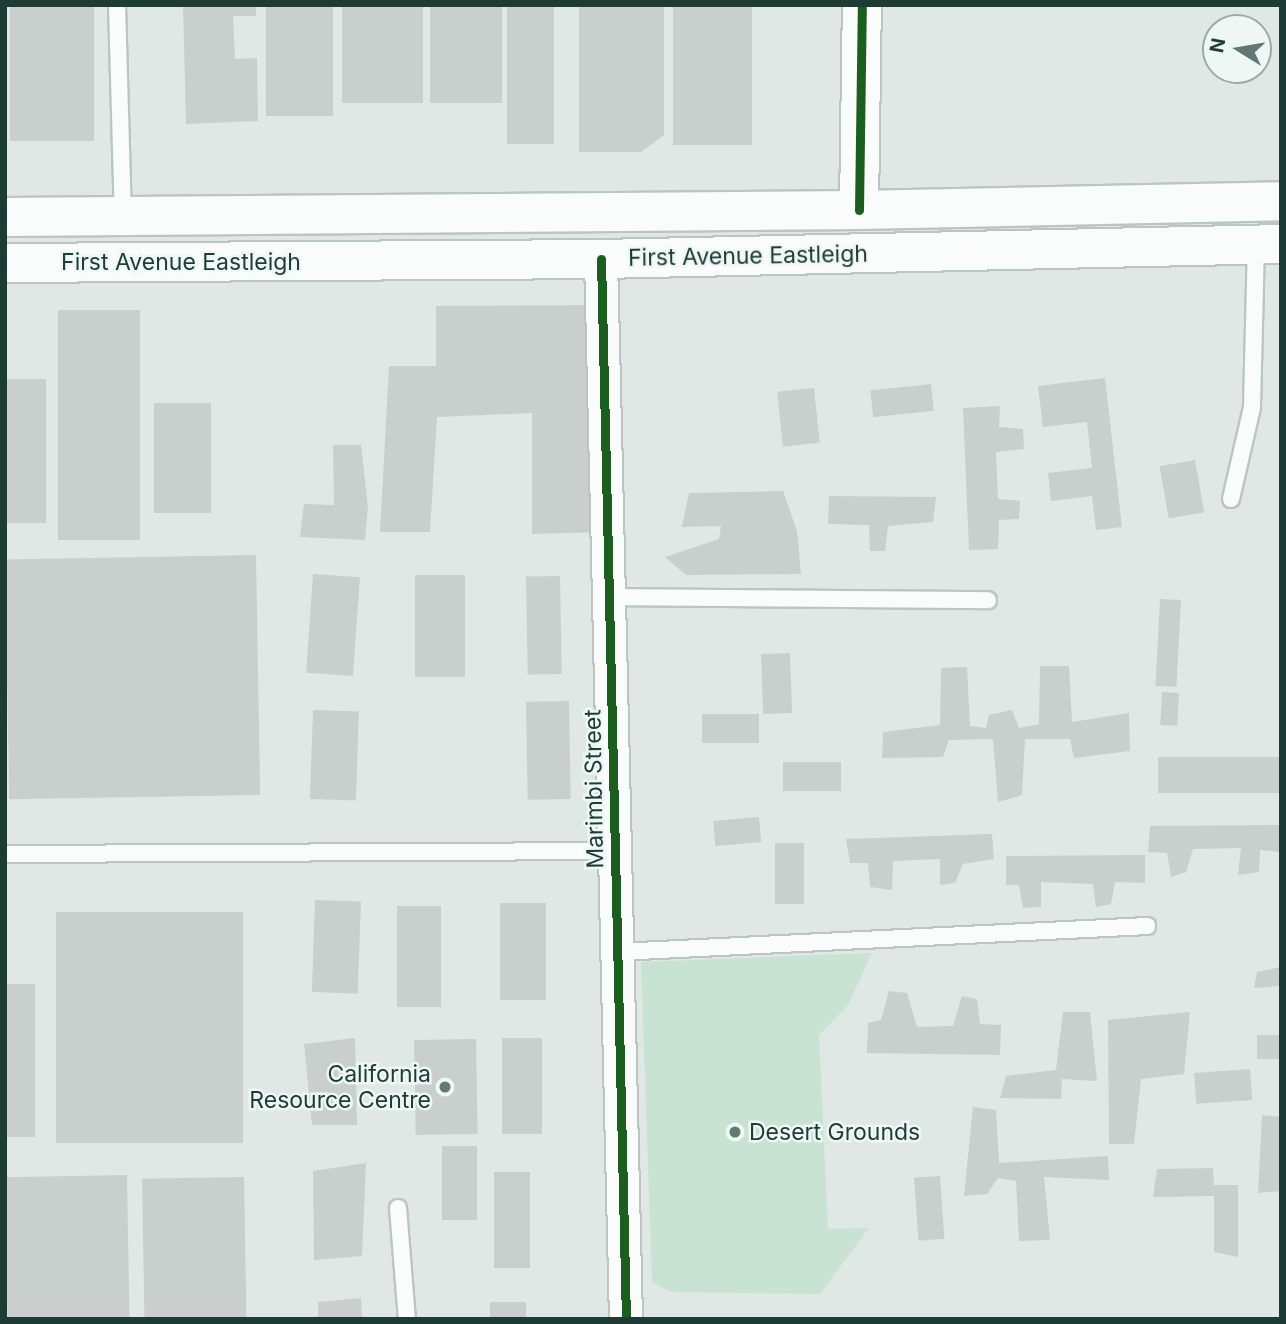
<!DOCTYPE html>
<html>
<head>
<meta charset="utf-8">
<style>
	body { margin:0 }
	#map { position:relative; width:1286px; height:1324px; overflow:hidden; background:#e0e8e5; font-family:Inter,sans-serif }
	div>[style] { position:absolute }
	.green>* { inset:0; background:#c8e3d2 }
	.building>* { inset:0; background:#c8cfcc; transform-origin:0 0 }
	.roads { filter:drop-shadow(2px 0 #bdc5c2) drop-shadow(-2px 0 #bdc5c2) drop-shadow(0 2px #bdc5c2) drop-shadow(0 -2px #bdc5c2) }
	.lane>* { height:16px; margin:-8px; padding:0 8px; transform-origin:8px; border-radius:8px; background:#fafcfb }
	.street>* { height:32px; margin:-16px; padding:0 16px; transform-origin:16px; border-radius:16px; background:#fafcfb }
	.secondary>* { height:38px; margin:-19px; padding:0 19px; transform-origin:19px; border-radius:19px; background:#fafcfb }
	.cycleway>* { height:9px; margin:-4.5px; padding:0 4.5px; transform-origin:4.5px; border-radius:4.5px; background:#1b5e20 }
	.dots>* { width:19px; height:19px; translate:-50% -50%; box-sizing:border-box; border:4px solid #eef7f3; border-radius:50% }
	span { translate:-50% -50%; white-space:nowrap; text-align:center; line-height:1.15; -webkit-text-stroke:5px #eef7f3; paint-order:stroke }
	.street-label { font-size:23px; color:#1e3c36 }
	.poi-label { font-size:23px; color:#1e3c36 }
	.right { translate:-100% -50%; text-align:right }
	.left { translate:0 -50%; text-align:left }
	.frame { position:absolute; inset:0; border:7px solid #1e3c36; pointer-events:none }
	.north { position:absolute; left:1202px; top:14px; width:70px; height:70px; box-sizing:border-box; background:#eef7f3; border:2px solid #9baca7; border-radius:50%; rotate:281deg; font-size:19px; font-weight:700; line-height:28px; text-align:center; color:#1e3c36 }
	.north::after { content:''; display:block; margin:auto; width:24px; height:32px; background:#627873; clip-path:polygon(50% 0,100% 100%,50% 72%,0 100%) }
</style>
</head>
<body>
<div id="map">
	<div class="green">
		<div style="clip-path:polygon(872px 953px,848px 1005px,819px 1035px,828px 1229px,869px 1228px,820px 1294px,671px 1292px,652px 1282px,641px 962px)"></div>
	</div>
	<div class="building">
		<div style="left:10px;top:5px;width:84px;height:136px"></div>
		<div style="clip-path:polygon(183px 5px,256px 5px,256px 16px,233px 16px,235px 59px,257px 58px,258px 121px,186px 124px)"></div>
		<div style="left:266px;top:5px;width:67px;height:111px"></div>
		<div style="left:342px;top:5px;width:81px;height:98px"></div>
		<div style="left:430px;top:5px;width:72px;height:98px"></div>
		<div style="left:507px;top:5px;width:47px;height:139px"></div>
		<div style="clip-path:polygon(579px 5px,664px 5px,664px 135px,641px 152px,579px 152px)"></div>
		<div style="left:673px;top:5px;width:79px;height:140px"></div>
		<div style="clip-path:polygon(601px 305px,602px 532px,532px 534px,532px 413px,437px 417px,430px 532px,380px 532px,389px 366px,436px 366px,436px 306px)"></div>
		<div style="left:140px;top:310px;width:230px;height:82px;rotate:90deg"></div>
		<div style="clip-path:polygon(1105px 378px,1122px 527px,1096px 530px,1092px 496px,1051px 501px,1048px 473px,1092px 468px,1087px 422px,1043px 427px,1038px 386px)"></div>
		<div style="left:5px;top:379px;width:41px;height:144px"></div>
		<div style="left:931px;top:384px;width:27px;height:61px;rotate:84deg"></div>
		<div style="left:814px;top:388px;width:55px;height:37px;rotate:84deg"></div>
		<div style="left:211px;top:403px;width:110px;height:57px;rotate:90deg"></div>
		<div style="clip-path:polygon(1000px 406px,999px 427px,1023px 429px,1024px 449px,996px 452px,998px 499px,1020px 501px,1019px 519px,999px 520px,998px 549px,969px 550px,963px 408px)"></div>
		<div style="clip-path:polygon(333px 445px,361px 445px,368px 507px,365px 540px,300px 537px,304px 504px,334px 505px)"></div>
		<div style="left:1195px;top:460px;width:53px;height:36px;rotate:80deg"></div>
		<div style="clip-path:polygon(783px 491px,797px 531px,801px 574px,686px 575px,665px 557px,719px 539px,721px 526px,682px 527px,689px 493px)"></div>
		<div style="clip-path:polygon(829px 496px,936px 497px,933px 522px,888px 526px,885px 551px,870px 551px,869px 525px,828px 524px)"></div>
		<div style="left:256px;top:555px;width:240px;height:251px;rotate:89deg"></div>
		<div style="left:313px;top:574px;width:47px;height:99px;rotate:4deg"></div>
		<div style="left:415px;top:575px;width:50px;height:102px"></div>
		<div style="left:560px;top:576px;width:98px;height:34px;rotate:89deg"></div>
		<div style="left:1160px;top:599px;width:21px;height:87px;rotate:3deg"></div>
		<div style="left:790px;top:653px;width:60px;height:29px;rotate:88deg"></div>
		<div style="clip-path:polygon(1040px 666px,1069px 666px,1072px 722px,1129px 713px,1130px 751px,1074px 758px,1070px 739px,1025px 739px,1022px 795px,998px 802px,993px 739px,949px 740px,943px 757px,882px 758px,883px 732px,940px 725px,941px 668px,967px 667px,970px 726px,986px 728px,989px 715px,1012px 710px,1019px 728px,1039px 724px)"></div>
		<div style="left:1162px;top:692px;width:17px;height:33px;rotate:3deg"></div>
		<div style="left:569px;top:701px;width:98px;height:43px;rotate:89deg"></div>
		<div style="left:313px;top:710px;width:46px;height:89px;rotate:2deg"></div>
		<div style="left:702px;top:714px;width:57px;height:29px"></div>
		<div style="left:1281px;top:757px;width:36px;height:123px;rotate:90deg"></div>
		<div style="left:841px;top:762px;width:29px;height:58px;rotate:90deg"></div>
		<div style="left:759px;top:817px;width:25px;height:46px;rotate:85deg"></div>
		<div style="clip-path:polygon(1281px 825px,1281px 852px,1260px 850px,1259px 872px,1238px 875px,1241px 848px,1193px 849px,1186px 872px,1171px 877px,1167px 853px,1148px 852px,1150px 826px)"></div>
		<div style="clip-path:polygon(992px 834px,994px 859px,963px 864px,955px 883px,940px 885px,940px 859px,893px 861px,892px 890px,870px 887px,868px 863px,850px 863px,846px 839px)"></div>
		<div style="left:775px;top:843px;width:29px;height:61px"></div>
		<div style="clip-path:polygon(1145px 855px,1145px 883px,1115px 882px,1111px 904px,1096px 907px,1093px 884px,1041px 882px,1041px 907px,1023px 908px,1019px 885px,1006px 885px,1006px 856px)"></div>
		<div style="left:315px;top:900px;width:46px;height:92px;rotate:2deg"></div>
		<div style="left:500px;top:903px;width:46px;height:97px"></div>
		<div style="left:397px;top:906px;width:44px;height:101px"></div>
		<div style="left:243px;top:912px;width:231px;height:187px;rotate:90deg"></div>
		<div style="clip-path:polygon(1281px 967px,1281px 986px,1254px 988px,1257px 972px)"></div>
		<div style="left:5px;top:984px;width:30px;height:153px"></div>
		<div style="clip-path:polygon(889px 991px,907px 993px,917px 1027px,953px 1026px,962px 996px,977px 999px,980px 1024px,1001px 1025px,1000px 1055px,867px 1053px,868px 1023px,881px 1020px)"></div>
		<div style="clip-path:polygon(1063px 1012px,1090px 1012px,1097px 1081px,1062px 1079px,1061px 1099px,1000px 1098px,1006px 1076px,1056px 1070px)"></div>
		<div style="clip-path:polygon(1190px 1012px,1184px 1074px,1141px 1079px,1134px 1144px,1109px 1144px,1108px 1020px)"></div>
		<div style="left:1257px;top:1035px;width:24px;height:24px"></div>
		<div style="clip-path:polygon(355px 1038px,357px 1125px,312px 1125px,304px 1044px)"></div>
		<div style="left:502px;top:1038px;width:40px;height:96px"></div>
		<div style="left:476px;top:1039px;width:95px;height:62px;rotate:89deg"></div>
		<div style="left:1250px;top:1069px;width:31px;height:56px;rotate:86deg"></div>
		<div style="clip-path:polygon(973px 1107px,996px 1110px,999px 1163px,1108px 1156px,1109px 1180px,1044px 1177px,1050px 1240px,1019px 1241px,1016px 1181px,998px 1178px,987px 1194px,964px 1196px)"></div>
		<div style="clip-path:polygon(1262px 1115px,1281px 1117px,1281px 1191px,1258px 1193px)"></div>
		<div style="left:477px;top:1146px;width:74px;height:35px;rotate:90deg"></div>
		<div style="clip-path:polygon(366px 1163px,362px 1256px,314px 1260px,313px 1171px)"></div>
		<div style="clip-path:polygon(1213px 1168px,1214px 1185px,1238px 1185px,1238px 1257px,1214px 1252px,1214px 1196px,1153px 1197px,1157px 1169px)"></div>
		<div style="left:494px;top:1172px;width:36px;height:96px"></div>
		<div style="left:127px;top:1175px;width:144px;height:122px;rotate:89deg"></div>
		<div style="left:940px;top:1176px;width:63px;height:26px;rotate:86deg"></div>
		<div style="left:244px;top:1177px;width:142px;height:102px;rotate:89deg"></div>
		<div style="clip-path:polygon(361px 1298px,362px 1319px,318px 1319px,318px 1302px)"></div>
		<div style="left:526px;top:1302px;width:17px;height:36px;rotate:90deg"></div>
	</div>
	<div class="roads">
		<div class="lane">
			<div style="left:117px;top:5px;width:209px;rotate:88.4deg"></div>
			<div style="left:1231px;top:499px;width:94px;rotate:-77.1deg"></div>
			<div style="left:1252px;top:407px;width:162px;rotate:-88.6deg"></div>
			<div style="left:610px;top:597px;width:378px;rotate:0.5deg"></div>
			<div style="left:5px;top:854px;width:609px;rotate:-0.28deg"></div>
			<div style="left:618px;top:952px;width:530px;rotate:-2.81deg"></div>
			<div style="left:398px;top:1208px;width:111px;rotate:85.4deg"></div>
		</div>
		<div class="street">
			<div style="left:601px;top:259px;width:1060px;rotate:88.65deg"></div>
		</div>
		<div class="secondary">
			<div style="left:859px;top:210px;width:205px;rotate:-89.2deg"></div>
			<div style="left:5px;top:217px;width:854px;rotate:-0.47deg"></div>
			<div style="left:859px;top:210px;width:422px;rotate:-1.2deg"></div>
			<div style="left:5px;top:263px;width:596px;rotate:-0.38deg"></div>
			<div style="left:601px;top:259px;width:680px;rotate:-1.26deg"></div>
		</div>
	</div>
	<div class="cycleway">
		<div style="left:859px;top:210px;width:205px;rotate:-89.2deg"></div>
		<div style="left:601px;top:259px;width:1060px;rotate:88.65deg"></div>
	</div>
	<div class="dots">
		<div style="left:445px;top:1087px;background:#627873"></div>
		<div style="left:735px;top:1132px;background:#627873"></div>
	</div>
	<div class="street-label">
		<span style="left:748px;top:256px;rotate:-1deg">First Avenue Eastleigh</span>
		<span style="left:181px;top:262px">First Avenue Eastleigh</span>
		<span style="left:594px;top:789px;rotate:-91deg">Marimbi Street</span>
	</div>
	<div class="poi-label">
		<span class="right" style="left:431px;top:1087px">California<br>Resource Centre</span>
		<span class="left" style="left:749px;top:1132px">Desert Grounds</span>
	</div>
	<div class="frame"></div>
	<div class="north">N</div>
</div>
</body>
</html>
